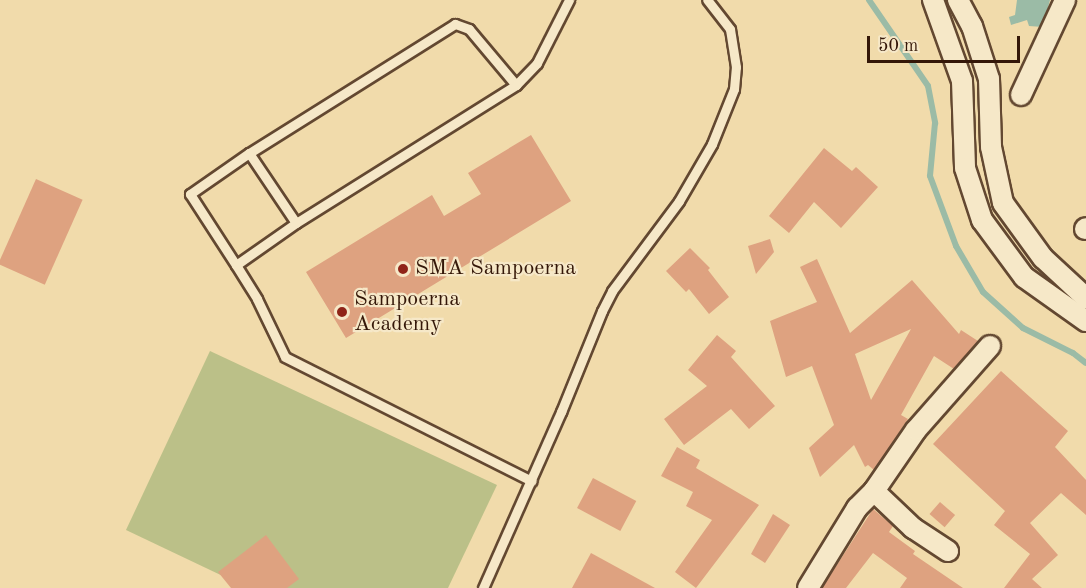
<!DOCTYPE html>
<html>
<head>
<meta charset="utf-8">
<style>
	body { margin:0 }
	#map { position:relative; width:1086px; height:588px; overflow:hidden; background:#f1dbab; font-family:"Old Standard TT",serif }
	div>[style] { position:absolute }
	.green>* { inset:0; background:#bbc088 }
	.water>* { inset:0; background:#9bbba6 }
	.stream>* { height:6px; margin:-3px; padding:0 3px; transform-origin:3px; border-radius:3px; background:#9bbba6 }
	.building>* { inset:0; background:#dea280; transform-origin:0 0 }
	.roads { filter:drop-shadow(2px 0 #634831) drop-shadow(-2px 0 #634831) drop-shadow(0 2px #634831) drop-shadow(0 -2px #634831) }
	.service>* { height:9px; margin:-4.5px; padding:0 4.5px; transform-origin:4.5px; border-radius:4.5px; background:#f6e8c8 }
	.minor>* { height:20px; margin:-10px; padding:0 10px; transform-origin:10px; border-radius:10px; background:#f6e8c8 }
	.dots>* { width:16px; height:16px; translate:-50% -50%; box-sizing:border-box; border:3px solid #f6e8c8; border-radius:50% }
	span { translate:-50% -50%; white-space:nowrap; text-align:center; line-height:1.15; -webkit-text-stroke:4.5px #f6e8c8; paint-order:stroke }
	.poi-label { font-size:22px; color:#341708 }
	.left { translate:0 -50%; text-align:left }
	.scale { position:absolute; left:867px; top:36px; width:153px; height:27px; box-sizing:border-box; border:3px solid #341708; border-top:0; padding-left:8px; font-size:18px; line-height:21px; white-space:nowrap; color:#341708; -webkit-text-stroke:4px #f6e8c8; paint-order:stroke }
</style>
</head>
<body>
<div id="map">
	<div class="green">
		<div style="clip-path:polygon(210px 351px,497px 485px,448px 588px,248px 588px,126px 530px)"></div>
	</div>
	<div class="water">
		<div style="clip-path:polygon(1017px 0,1050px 0,1043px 27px,1029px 26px,1027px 20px,1011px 25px,1009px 17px,1015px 15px)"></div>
	</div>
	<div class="stream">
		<div style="left:869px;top:0;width:104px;rotate:55.5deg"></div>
		<div style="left:928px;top:86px;width:38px;rotate:79deg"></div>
		<div style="left:935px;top:123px;width:53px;rotate:95.4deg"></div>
		<div style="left:930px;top:176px;width:75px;rotate:69.6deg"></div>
		<div style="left:956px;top:246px;width:53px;rotate:59.6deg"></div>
		<div style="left:983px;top:292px;width:54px;rotate:42deg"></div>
		<div style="left:1023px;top:328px;width:56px;rotate:26.6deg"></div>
		<div style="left:1073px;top:353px;width:16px;rotate:38deg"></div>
	</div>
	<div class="building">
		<div style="clip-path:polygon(531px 135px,571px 201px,346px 338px,306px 272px,432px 195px,444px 216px,481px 194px,468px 173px)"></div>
		<div style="clip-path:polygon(824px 148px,852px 171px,856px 167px,878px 187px,841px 228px,814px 202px,789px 233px,769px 216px)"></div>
		<div style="left:36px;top:179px;width:51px;height:93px;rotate:24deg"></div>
		<div style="clip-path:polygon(770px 239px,774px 252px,756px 274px,748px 246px)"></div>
		<div style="clip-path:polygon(690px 248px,710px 268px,708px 270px,729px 297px,709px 314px,689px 289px,686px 292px,666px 271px)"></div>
		<div style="clip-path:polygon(evenodd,817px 259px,850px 333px,912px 280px,959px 334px,961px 330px,978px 341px,954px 369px,934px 356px,901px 415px,908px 419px,874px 470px,868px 465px,865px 467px,854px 445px,820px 477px,809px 448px,834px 425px,812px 366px,786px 377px,770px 321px,817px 302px,800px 267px,817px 259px,911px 329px,871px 400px,855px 354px,911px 329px)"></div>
		<div style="clip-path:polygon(717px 335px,736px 351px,731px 357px,775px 406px,749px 429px,731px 409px,684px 445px,664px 419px,707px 386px,688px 370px)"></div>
		<div style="clip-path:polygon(1001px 371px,1068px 431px,1055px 447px,1086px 480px,1086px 515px,1061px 493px,1030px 523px,1058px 555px,1032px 579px,1042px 588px,1004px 588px,1030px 554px,994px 525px,1005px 511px,933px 444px)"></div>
		<div style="clip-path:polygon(677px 447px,700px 460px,696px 468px,759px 505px,696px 588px,675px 572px,712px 520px,686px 506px,693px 492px,661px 476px)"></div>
		<div style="left:593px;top:478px;width:49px;height:34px;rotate:28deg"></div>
		<div style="left:940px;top:502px;width:20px;height:16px;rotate:41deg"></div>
		<div style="clip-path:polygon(873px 509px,893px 526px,889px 532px,915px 551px,913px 554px,963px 588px,900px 588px,907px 578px,873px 553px,846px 588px,822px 588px)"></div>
		<div style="clip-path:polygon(773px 514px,790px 525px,765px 563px,751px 554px)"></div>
		<div style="clip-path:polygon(266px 535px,299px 579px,287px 588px,231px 588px,218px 572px)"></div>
		<div style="clip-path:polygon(591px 553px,655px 588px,572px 588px)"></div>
	</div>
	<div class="roads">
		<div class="service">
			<div style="left:516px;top:85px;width:73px;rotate:-130deg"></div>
			<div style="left:469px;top:29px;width:15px;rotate:-160deg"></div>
			<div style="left:455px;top:24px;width:243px;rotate:147.9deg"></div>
			<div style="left:249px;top:153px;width:72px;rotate:145.2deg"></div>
			<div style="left:190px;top:194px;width:85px;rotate:57.1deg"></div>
			<div style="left:236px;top:265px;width:73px;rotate:-35deg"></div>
			<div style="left:296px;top:223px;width:260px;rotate:-32.1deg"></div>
			<div style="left:516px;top:85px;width:30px;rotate:-46deg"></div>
			<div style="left:537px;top:63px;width:71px;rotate:-63.1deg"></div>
			<div style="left:249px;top:153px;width:84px;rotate:56.1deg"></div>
			<div style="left:236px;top:265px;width:40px;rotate:58deg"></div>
			<div style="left:257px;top:299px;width:64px;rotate:64.2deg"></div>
			<div style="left:285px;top:357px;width:276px;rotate:26.7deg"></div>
			<div style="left:483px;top:588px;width:193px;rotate:-66.1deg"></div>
			<div style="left:561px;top:412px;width:109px;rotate:-67.9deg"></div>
			<div style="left:602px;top:311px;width:22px;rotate:-63deg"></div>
			<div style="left:612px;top:291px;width:112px;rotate:-53.3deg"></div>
			<div style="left:679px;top:201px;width:66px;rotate:-59.9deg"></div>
			<div style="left:712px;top:144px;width:59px;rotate:-68.2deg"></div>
			<div style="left:734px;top:89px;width:22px;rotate:-85deg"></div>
			<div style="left:736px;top:67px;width:38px;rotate:-99deg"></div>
			<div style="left:730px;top:29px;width:37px;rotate:-128deg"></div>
		</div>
		<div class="minor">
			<div style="left:933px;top:0;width:86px;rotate:70.3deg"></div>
			<div style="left:962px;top:81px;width:87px;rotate:88deg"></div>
			<div style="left:965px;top:168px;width:55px;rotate:71.9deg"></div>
			<div style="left:982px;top:220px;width:71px;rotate:53.6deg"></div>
			<div style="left:1024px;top:277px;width:76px;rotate:35.4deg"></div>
			<div style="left:958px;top:0;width:30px;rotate:62deg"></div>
			<div style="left:972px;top:26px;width:56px;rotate:72.2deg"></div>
			<div style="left:989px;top:79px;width:68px;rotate:88.3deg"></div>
			<div style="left:991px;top:147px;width:57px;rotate:77.9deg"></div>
			<div style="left:1003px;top:203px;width:68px;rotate:54deg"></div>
			<div style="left:1043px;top:258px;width:59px;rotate:42.9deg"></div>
			<div style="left:1021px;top:95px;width:105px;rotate:-65.1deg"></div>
			<div style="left:1085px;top:229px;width:1px;rotate:-45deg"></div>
			<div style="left:874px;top:491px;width:54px;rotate:43.5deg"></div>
			<div style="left:913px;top:528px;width:42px;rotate:33.3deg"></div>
			<div style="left:808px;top:588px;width:94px;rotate:-58.5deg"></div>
			<div style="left:857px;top:508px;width:24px;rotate:-45deg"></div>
			<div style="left:874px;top:491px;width:74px;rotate:-55.5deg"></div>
			<div style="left:916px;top:430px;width:112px;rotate:-48.6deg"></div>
		</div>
	</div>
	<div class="dots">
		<div style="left:403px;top:269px;background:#8f2418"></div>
		<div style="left:342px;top:312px;background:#8f2418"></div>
	</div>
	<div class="poi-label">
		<span class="left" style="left:415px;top:269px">SMA Sampoerna</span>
		<span class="left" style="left:354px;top:312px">Sampoerna<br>Academy</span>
	</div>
	<div class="scale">50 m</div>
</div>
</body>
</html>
